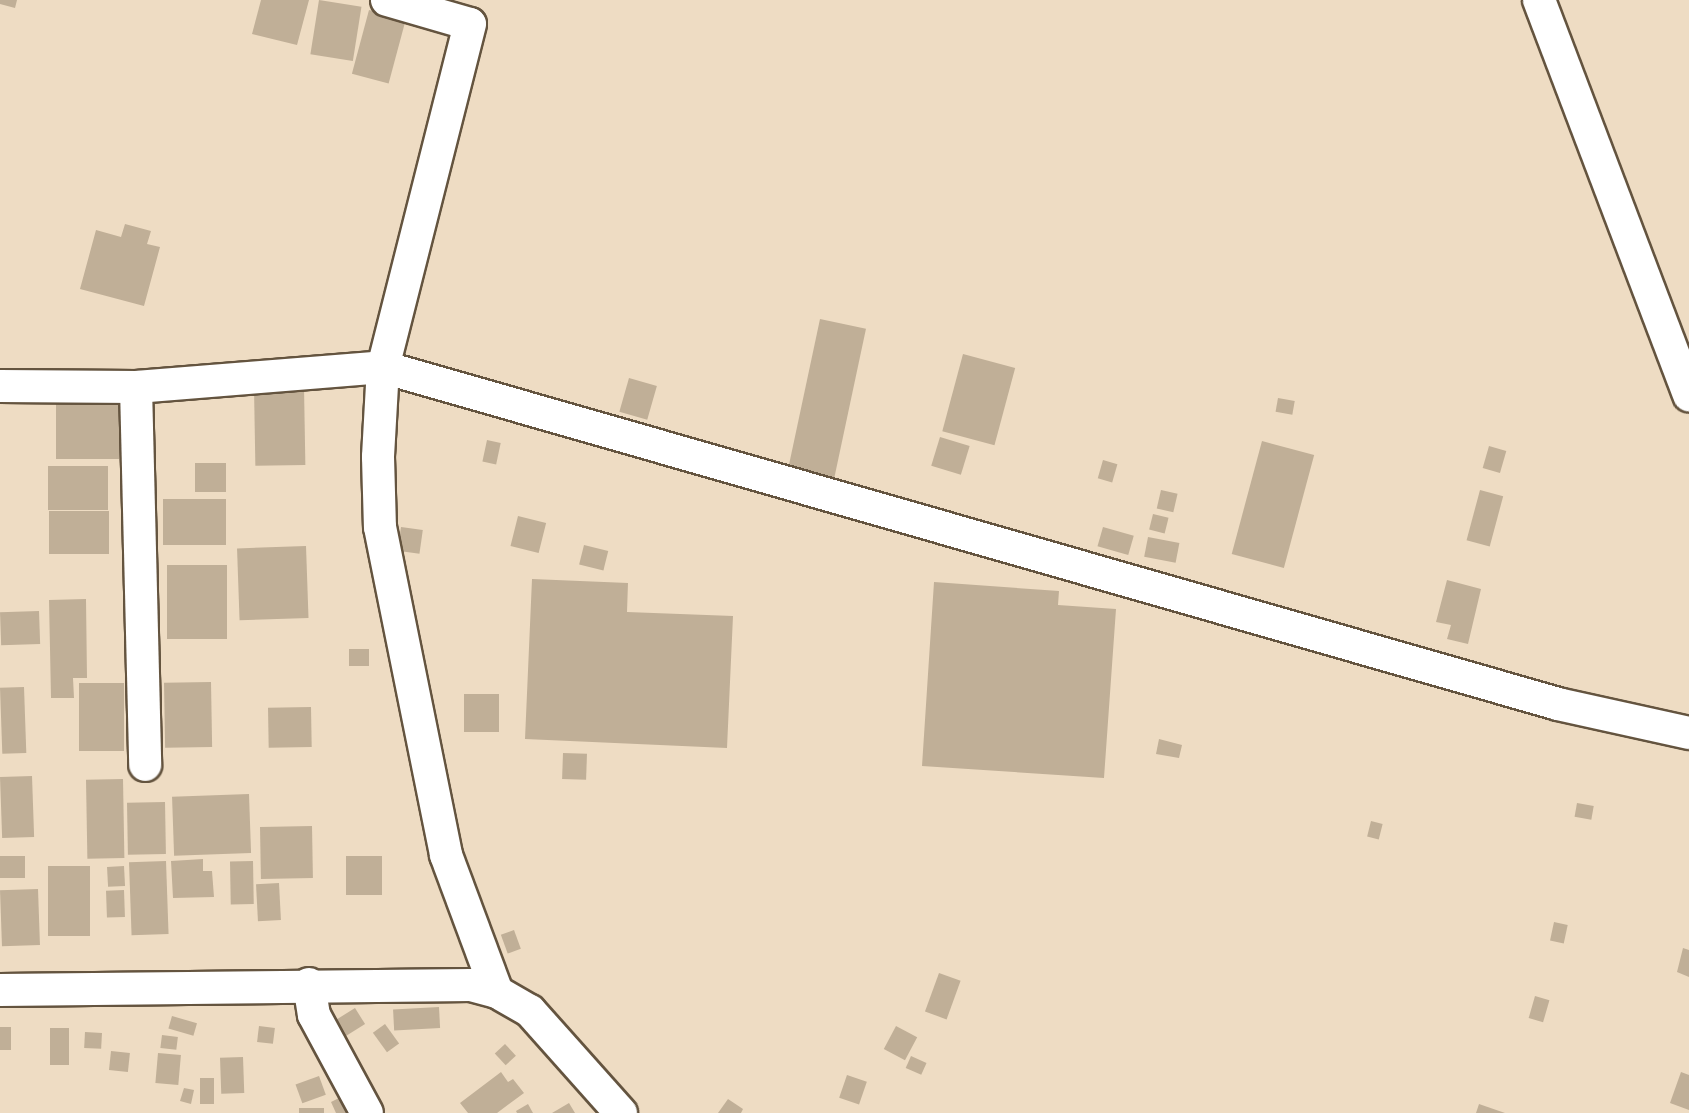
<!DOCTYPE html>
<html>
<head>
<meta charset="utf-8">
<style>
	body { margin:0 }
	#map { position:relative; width:1689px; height:1113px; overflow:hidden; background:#eedcc3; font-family:"Alegreya Sans",sans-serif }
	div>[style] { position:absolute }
	.building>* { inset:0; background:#c0af97; transform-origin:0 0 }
	.roads { filter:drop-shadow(2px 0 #64543f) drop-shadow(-2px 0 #64543f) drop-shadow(0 2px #64543f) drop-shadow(0 -2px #64543f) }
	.minor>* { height:32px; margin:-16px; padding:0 16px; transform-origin:16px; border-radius:16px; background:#fff }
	span { translate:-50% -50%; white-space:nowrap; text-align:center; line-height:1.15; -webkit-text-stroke:5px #fbe9d0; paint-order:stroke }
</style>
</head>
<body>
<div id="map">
	<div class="building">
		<div style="clip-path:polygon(0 0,17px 0,15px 8px,0 4px)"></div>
		<div style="clip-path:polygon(261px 0,309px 0,297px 45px,252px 34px)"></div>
		<div style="left:319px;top:0;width:43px;height:55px;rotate:9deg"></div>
		<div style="left:369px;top:10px;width:38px;height:66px;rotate:15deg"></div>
		<div style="clip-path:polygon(125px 224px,151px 231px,147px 244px,160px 247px,144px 306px,80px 289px,96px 230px,121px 237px)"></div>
		<div style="left:820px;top:319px;width:47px;height:160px;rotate:12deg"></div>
		<div style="left:963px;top:354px;width:54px;height:80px;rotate:15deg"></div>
		<div style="left:629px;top:378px;width:29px;height:35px;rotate:16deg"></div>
		<div style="left:304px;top:387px;width:78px;height:50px;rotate:89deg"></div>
		<div style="left:56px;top:397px;width:63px;height:62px"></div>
		<div style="left:1278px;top:398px;width:17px;height:14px;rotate:10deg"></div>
		<div style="left:940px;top:437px;width:31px;height:30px;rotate:17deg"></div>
		<div style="left:487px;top:440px;width:14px;height:22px;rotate:12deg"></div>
		<div style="left:1262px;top:441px;width:54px;height:117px;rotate:15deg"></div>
		<div style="left:1489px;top:446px;width:18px;height:23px;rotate:16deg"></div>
		<div style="left:1103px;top:460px;width:15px;height:19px;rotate:16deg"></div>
		<div style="left:226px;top:463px;width:29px;height:31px;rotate:90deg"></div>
		<div style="left:48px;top:466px;width:60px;height:44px"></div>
		<div style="left:1161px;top:490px;width:17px;height:19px;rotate:13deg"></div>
		<div style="left:1480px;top:490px;width:24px;height:52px;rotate:15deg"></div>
		<div style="left:163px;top:499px;width:63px;height:46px"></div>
		<div style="left:49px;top:511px;width:60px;height:43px"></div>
		<div style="left:1153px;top:514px;width:16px;height:16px;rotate:14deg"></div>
		<div style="left:518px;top:516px;width:29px;height:31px;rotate:14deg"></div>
		<div style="left:401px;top:527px;width:22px;height:24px;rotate:8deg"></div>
		<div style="left:1103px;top:527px;width:32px;height:20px;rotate:16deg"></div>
		<div style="left:1148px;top:537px;width:32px;height:20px;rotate:11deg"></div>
		<div style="left:584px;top:545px;width:25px;height:20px;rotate:14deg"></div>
		<div style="left:306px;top:546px;width:72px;height:69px;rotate:88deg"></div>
		<div style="left:167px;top:565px;width:60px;height:74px"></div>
		<div style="clip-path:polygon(532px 579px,628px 583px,627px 612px,733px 616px,727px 748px,525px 739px)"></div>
		<div style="clip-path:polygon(1447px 580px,1481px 589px,1468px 644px,1447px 639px,1451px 625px,1436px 622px)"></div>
		<div style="clip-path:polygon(934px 582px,1059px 591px,1058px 605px,1116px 609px,1104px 778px,922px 766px)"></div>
		<div style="clip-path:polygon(86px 599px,87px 678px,73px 678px,74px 698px,51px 698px,49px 600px)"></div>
		<div style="left:39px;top:611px;width:33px;height:39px;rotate:88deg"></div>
		<div style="left:349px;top:649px;width:20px;height:17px"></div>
		<div style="left:211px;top:682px;width:65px;height:47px;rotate:89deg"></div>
		<div style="left:79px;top:683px;width:45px;height:68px"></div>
		<div style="left:24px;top:687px;width:66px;height:24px;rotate:88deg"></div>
		<div style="left:464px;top:694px;width:35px;height:38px"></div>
		<div style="left:311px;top:707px;width:40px;height:43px;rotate:89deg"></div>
		<div style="clip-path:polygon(1159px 739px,1182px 745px,1179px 758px,1156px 754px)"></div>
		<div style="left:563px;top:753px;width:24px;height:26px;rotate:2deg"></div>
		<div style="left:32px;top:776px;width:61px;height:32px;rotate:88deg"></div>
		<div style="left:123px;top:779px;width:79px;height:37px;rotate:89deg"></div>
		<div style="left:249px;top:794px;width:59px;height:77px;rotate:88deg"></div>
		<div style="left:165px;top:802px;width:52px;height:38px;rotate:89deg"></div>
		<div style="left:1577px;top:803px;width:17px;height:14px;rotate:10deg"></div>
		<div style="left:1371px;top:821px;width:12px;height:16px;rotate:14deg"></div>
		<div style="left:312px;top:826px;width:52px;height:52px;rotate:89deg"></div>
		<div style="left:25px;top:856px;width:22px;height:25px;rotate:90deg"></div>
		<div style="left:346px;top:856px;width:36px;height:39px"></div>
		<div style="clip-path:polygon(203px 859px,203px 871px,212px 871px,214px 897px,173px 898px,171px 861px)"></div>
		<div style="left:166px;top:861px;width:73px;height:37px;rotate:88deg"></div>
		<div style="left:253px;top:861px;width:43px;height:23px;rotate:89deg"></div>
		<div style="left:48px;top:866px;width:42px;height:70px"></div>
		<div style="left:124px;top:866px;width:20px;height:17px;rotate:87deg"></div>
		<div style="left:279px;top:883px;width:37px;height:23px;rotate:87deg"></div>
		<div style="left:38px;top:889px;width:56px;height:38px;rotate:88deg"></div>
		<div style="left:124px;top:890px;width:27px;height:18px;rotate:88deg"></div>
		<div style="left:1554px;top:922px;width:14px;height:19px;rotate:12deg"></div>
		<div style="left:514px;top:930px;width:20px;height:14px;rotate:70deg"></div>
		<div style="clip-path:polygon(1683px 948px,1689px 950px,1689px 977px,1677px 972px)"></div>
		<div style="left:939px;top:973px;width:23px;height:41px;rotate:20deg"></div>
		<div style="left:1535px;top:996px;width:15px;height:23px;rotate:16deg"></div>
		<div style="left:439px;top:1007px;width:21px;height:46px;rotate:87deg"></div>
		<div style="left:355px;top:1008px;width:19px;height:33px;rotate:58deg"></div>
		<div style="left:172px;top:1016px;width:26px;height:13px;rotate:16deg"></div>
		<div style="left:385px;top:1024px;width:24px;height:15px;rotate:54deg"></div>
		<div style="left:259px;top:1026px;width:16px;height:16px;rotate:7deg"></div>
		<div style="left:896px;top:1026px;width:24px;height:26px;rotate:28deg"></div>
		<div style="left:0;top:1027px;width:11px;height:23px"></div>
		<div style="left:50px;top:1028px;width:19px;height:37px"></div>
		<div style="left:85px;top:1032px;width:17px;height:16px;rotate:3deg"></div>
		<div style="left:162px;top:1035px;width:16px;height:13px;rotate:7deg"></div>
		<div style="left:505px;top:1044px;width:16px;height:14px;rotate:47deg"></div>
		<div style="left:111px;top:1051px;width:19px;height:19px;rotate:6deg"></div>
		<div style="left:158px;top:1053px;width:23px;height:30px;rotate:5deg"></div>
		<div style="left:911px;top:1056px;width:17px;height:13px;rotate:24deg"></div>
		<div style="left:243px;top:1057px;width:36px;height:23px;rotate:88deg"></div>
		<div style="clip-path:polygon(501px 1072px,508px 1082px,513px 1079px,524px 1093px,497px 1113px,468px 1113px,460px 1103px)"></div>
		<div style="clip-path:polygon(1681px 1072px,1689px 1075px,1689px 1110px,1670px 1103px)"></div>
		<div style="left:847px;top:1075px;width:21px;height:24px;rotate:19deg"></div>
		<div style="left:319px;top:1076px;width:20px;height:25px;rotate:70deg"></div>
		<div style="left:200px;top:1078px;width:14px;height:26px"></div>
		<div style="clip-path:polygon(184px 1088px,194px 1090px,191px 1104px,180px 1101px)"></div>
		<div style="clip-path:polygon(343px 1096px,352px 1113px,336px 1113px,331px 1102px)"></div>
		<div style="clip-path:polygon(728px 1099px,743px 1109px,741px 1113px,718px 1113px)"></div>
		<div style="clip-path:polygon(569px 1103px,575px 1113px,552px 1113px)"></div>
		<div style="clip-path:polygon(528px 1104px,533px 1113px,517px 1113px,516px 1111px)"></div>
		<div style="clip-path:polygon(1479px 1104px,1505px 1113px,1476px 1113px)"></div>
		<div style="left:299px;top:1108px;width:25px;height:5px"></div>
	</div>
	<div class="roads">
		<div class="minor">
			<div style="left:387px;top:0;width:86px;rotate:16.1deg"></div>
			<div style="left:470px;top:24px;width:354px;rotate:104.2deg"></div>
			<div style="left:383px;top:367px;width:90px;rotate:93.2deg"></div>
			<div style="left:378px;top:457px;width:70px;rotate:88.4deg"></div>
			<div style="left:380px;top:527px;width:335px;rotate:78.6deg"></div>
			<div style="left:446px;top:855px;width:146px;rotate:69.6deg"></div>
			<div style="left:1539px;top:0;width:423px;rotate:69.2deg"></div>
			<div style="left:0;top:386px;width:136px;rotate:0.4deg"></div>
			<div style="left:136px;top:387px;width:248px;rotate:-4.6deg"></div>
			<div style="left:383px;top:367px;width:1222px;rotate:16deg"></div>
			<div style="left:1558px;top:704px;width:134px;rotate:12.5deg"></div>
			<div style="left:136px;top:387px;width:378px;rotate:88.6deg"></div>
			<div style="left:309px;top:984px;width:31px;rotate:81deg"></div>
			<div style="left:314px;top:1015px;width:111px;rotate:61.6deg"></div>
			<div style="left:0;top:990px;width:471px;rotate:-0.6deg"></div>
			<div style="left:471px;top:985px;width:27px;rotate:15deg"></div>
			<div style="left:497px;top:992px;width:38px;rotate:30deg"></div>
			<div style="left:530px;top:1011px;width:137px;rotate:48.3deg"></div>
		</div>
	</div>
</div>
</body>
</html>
